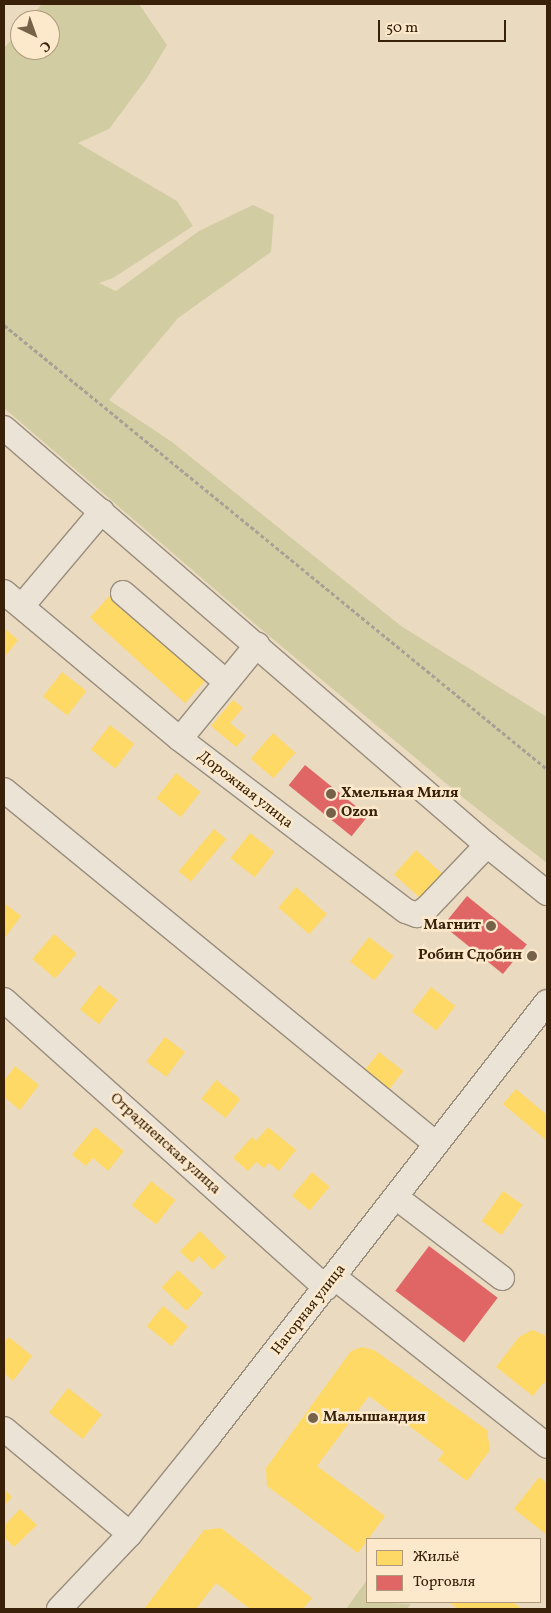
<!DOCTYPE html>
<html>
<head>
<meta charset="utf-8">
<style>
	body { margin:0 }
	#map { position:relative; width:551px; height:1613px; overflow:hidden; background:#eadac0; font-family:Vollkorn,serif }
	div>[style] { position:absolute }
	.green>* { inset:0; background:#d2cca2 }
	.homes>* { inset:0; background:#ffd966; transform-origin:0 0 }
	.shops>* { inset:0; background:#e06666; transform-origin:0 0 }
	.path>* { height:3px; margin-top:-1.5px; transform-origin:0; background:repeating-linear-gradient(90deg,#a9a195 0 4px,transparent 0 6.5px) }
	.roads { filter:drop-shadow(1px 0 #998d7c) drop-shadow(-1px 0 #998d7c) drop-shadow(0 1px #998d7c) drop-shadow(0 -1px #998d7c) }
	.minor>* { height:24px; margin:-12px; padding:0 12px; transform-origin:12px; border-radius:12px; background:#ece3d7 }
	.dots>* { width:14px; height:14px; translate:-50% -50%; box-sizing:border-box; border:2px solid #fce9cb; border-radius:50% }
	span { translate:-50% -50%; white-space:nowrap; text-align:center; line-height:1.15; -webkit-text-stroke:5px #fce9cb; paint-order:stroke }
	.street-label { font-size:15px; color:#382009 }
	.poi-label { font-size:15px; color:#382009; font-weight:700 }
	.left { translate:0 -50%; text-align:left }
	.right { translate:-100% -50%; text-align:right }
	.frame { position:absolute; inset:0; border:5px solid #382009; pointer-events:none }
	.legend { position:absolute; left:366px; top:1538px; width:175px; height:65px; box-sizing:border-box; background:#fce9cb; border:1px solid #ae997d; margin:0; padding:6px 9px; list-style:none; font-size:15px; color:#382009 }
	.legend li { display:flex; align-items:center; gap:10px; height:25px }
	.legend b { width:25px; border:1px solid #ae997d }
	.north { position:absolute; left:10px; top:10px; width:50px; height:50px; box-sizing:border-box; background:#fce9cb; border:1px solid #ae997d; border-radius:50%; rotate:138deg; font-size:14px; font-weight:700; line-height:20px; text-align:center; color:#382009 }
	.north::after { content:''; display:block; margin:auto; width:18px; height:22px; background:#766149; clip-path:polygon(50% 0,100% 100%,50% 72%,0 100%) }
	.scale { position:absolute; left:378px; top:20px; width:128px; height:22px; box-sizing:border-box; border:2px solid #382009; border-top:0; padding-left:6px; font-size:15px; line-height:18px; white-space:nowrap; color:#382009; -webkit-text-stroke:4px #fce9cb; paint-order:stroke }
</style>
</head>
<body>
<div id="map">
	<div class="green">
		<div style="clip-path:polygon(42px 4px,139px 4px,167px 45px,147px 78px,109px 129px,78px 143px,177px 201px,193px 226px,113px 278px,99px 283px,116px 291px,199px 231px,253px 205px,274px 215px,271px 252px,178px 318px,109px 400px,172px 442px,401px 626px,547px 717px,547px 863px,466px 800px,268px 635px,4px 408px,4px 48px,20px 30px,20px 50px,50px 50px,50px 20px,28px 20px)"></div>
		<div style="clip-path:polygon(367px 1580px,367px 1602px,411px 1604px,407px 1609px,346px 1609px)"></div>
	</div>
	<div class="homes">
		<div style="left:112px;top:593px;width:128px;height:33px;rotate:42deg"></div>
		<div style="clip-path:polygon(4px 628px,18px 640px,4px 658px)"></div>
		<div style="left:62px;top:672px;width:31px;height:31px;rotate:38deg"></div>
		<div style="clip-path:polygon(233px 700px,243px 708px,230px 723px,246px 736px,236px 747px,211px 726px)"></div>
		<div style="left:110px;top:725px;width:31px;height:31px;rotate:38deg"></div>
		<div style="left:273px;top:733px;width:30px;height:34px;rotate:41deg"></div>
		<div style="left:176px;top:773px;width:31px;height:32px;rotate:38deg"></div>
		<div style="left:214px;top:829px;width:16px;height:55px;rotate:40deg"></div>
		<div style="left:250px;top:833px;width:31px;height:32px;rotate:38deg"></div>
		<div style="left:416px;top:850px;width:36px;height:33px;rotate:42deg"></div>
		<div style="left:296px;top:887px;width:41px;height:27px;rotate:41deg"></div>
		<div style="clip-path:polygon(4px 903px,21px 916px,4px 939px)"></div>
		<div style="left:54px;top:934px;width:30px;height:33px;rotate:41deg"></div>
		<div style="left:369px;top:937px;width:31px;height:31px;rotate:38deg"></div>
		<div style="left:99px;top:985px;width:24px;height:31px;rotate:38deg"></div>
		<div style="left:431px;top:987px;width:31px;height:31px;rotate:38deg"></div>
		<div style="left:165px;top:1037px;width:25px;height:31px;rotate:37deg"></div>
		<div style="left:379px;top:1052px;width:31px;height:31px;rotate:38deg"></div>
		<div style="clip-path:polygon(15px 1066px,39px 1085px,20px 1110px,4px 1097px,4px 1081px)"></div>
		<div style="left:216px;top:1080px;width:31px;height:24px;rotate:38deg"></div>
		<div style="clip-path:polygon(516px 1089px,547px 1115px,547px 1141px,503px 1104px)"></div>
		<div style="clip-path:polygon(95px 1127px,124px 1151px,108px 1171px,93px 1158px,86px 1166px,72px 1155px)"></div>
		<div style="clip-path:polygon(268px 1127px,296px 1150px,279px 1171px,269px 1163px,264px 1168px,256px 1162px,248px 1171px,233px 1158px,252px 1137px,256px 1141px)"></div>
		<div style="left:312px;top:1172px;width:23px;height:31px;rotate:40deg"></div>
		<div style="left:151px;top:1181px;width:31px;height:31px;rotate:38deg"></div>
		<div style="left:503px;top:1191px;width:24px;height:37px;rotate:35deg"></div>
		<div style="clip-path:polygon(200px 1231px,226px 1257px,213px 1270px,199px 1256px,192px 1263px,180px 1251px)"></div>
		<div style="left:178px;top:1270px;width:34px;height:24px;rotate:43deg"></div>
		<div style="left:163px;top:1306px;width:32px;height:26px;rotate:39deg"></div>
		<div style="clip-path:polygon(532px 1330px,547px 1336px,547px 1385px,544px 1382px,533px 1396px,496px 1367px,519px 1337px)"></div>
		<div style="clip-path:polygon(9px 1337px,32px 1356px,13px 1381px,4px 1373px,4px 1343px)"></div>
		<div style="clip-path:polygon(362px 1347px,374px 1350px,487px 1430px,490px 1450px,467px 1481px,438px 1460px,444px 1452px,369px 1396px,317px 1466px,385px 1516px,358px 1553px,267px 1486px,266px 1468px,351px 1351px)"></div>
		<div style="left:68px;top:1388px;width:43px;height:31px;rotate:38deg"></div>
		<div style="clip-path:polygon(539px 1477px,547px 1483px,547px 1535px,514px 1509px)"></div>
		<div style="clip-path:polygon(4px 1489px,12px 1497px,4px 1506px)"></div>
		<div style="clip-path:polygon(20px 1509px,37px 1525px,14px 1547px,4px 1537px,4px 1526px)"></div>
		<div style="clip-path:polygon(221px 1528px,312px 1598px,303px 1609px,250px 1609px,216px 1583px,196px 1609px,144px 1609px,204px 1530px)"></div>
		<div style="clip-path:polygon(449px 1602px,513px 1602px,522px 1609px,458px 1609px)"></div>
	</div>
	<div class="shops">
		<div style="left:305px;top:765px;width:81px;height:26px;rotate:39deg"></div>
		<div style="left:467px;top:896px;width:77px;height:38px;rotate:39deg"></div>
		<div style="left:429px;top:1246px;width:86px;height:56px;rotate:37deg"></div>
	</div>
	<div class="path">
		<div style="left:4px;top:325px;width:701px;rotate:39.27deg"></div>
	</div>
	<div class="roads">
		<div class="minor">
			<div style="left:4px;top:428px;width:638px;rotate:40.81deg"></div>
			<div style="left:487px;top:845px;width:77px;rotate:38.7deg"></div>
			<div style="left:4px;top:592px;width:229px;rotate:39.9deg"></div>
			<div style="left:180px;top:739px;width:284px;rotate:37.3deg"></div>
			<div style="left:406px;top:911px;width:12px;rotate:20deg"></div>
			<div style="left:417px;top:915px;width:12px;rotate:-35deg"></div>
			<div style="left:427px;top:908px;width:87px;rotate:-46.4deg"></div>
			<div style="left:123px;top:593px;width:136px;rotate:40.8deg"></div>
			<div style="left:22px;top:606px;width:124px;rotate:-49.9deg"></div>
			<div style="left:180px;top:739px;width:122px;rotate:-50.7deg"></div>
			<div style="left:4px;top:790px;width:557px;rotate:39.32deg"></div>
			<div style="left:4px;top:1000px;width:432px;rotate:41.8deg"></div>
			<div style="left:397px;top:1198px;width:132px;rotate:37.3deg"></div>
			<div style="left:334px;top:1277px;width:272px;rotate:38.4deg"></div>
			<div style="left:4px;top:1429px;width:164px;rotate:39.8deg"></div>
			<div style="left:59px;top:1609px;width:103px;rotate:-46.6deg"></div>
			<div style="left:130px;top:1534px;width:126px;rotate:-51.1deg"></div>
			<div style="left:209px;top:1436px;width:550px;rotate:-52.09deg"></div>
		</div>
	</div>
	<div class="dots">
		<div style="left:331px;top:794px;background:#766149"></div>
		<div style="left:331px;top:813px;background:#766149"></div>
		<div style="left:491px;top:926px;background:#766149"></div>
		<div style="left:532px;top:956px;background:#766149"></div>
		<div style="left:313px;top:1418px;background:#766149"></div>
	</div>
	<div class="street-label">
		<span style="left:245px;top:790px;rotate:38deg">Дорожная улица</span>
		<span style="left:165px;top:1144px;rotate:42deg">Отрадненская улица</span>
		<span style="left:309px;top:1310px;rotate:-52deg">Нагорная улица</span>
	</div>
	<div class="poi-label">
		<span class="left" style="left:341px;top:794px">Хмельная Миля</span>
		<span class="left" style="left:341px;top:813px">Ozon</span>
		<span class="right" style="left:481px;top:926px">Магнит</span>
		<span class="right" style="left:522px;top:956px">Робин Сдобин</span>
		<span class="left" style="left:323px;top:1418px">Малышандия</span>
	</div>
	<div class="frame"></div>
	<ul class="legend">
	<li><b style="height:14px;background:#ffd966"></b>Жильё</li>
	<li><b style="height:14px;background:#e06666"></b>Торговля</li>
	</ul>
	<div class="north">С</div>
	<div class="scale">50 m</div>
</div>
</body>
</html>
